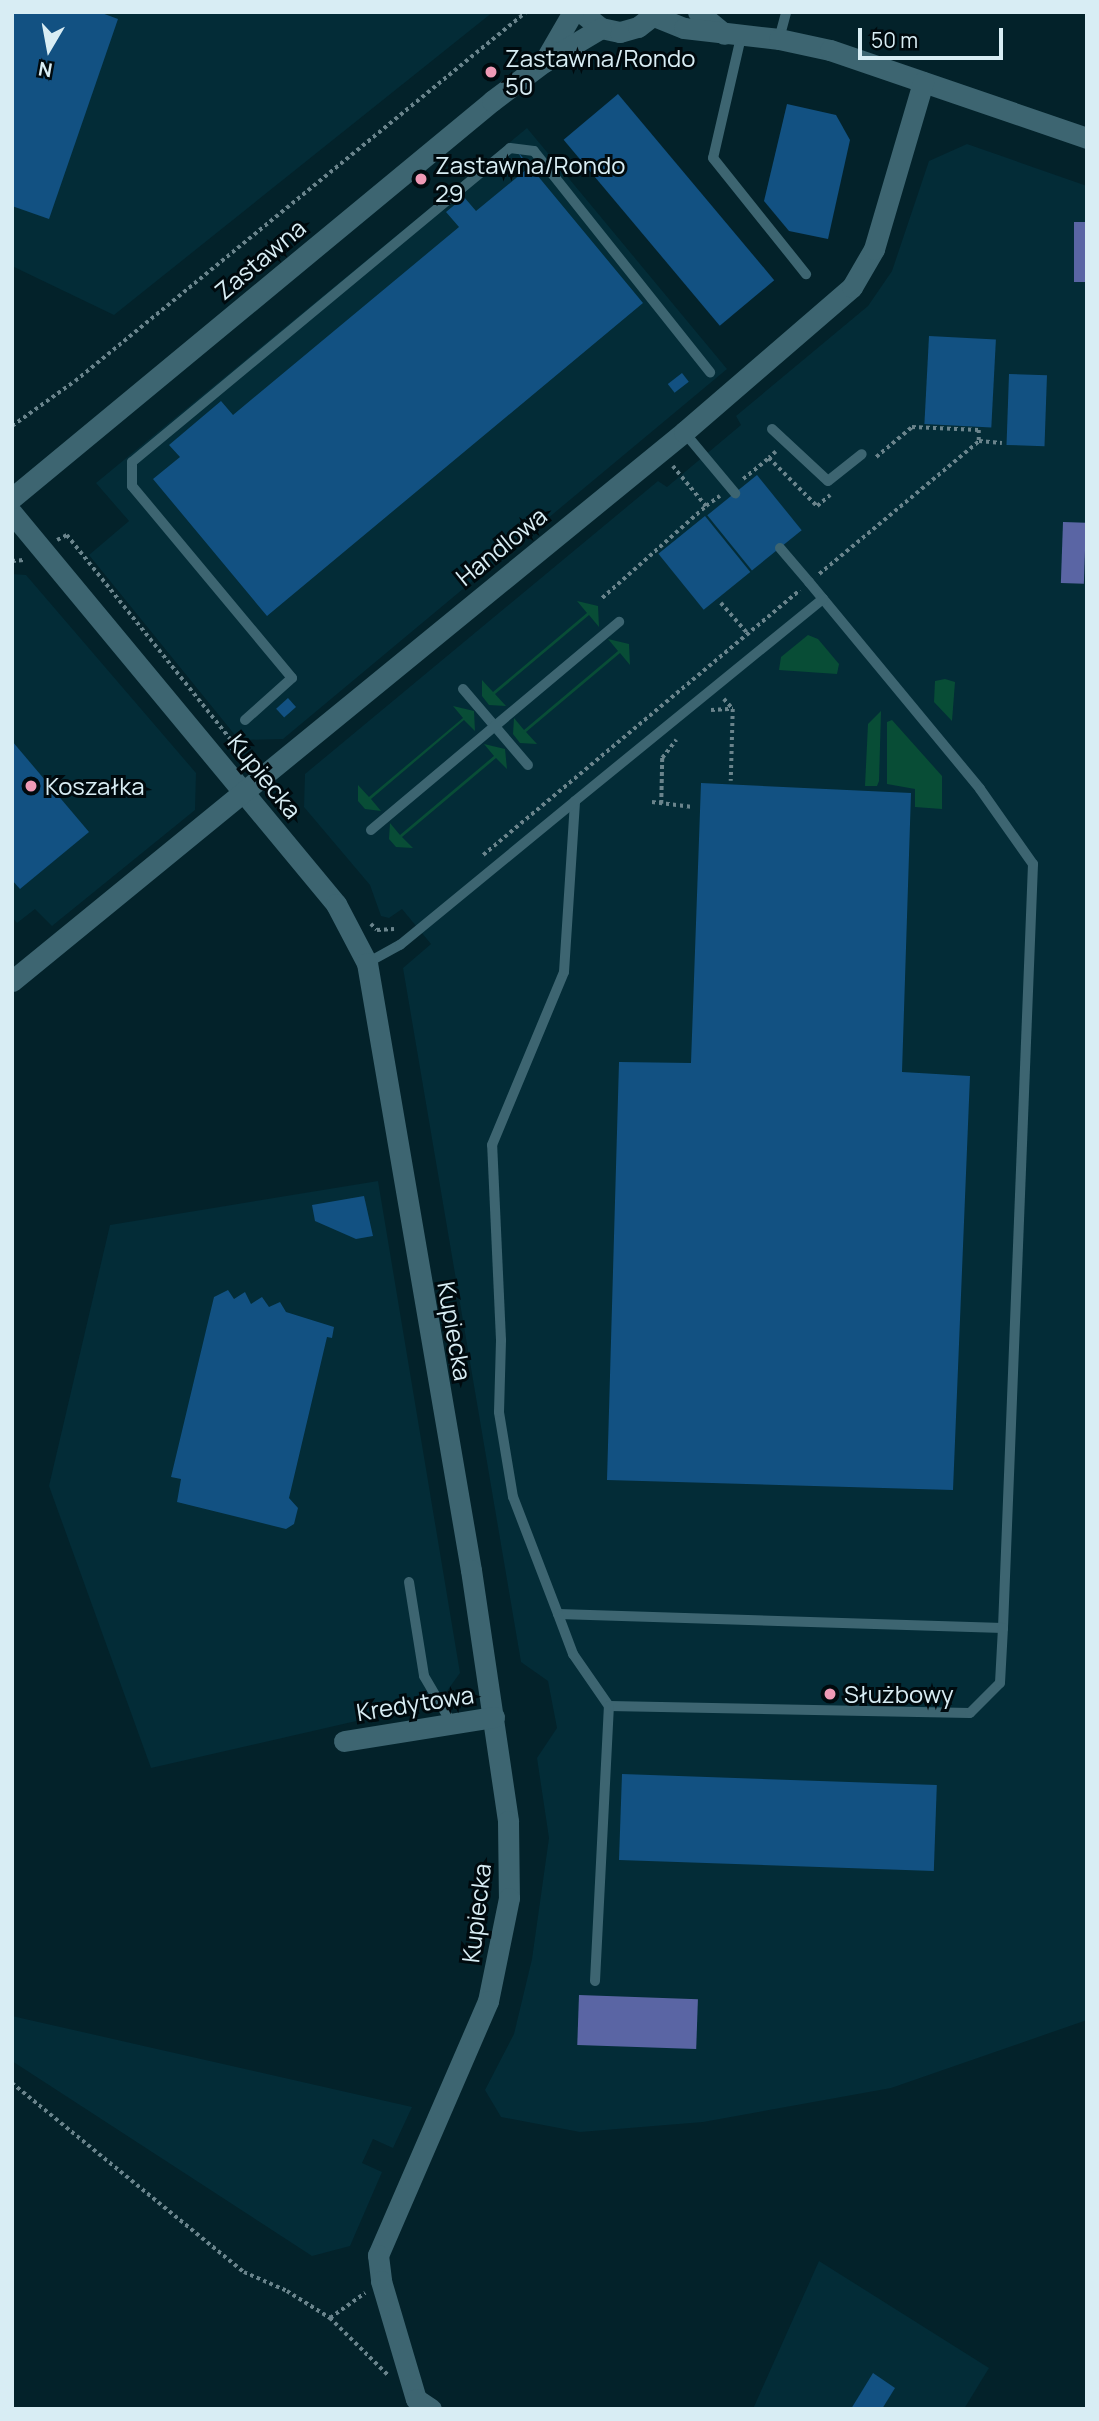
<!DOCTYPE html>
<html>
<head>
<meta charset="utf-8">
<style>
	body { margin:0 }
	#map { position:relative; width:1099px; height:2421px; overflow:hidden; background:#03222a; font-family:Manrope,sans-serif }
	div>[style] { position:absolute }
	.built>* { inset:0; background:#032c37 }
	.green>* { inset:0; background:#084d36 }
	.water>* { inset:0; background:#5a65a4; transform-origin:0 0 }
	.building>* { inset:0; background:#125182; transform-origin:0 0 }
	.path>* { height:3.5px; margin-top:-1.75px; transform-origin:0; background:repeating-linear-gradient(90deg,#6a848c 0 3.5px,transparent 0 7px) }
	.service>* { height:10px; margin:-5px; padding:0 5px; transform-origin:5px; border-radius:5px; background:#3d6571 }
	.minor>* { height:21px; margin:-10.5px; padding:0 10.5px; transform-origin:10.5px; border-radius:10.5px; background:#3d6571 }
	.secondary>* { height:21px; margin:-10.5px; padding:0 10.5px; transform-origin:10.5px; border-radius:10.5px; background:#3d6571 }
	.dots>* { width:19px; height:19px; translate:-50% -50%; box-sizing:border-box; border:4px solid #000a0e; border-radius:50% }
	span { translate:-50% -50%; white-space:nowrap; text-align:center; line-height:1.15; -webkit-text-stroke:6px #000a0e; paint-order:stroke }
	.poi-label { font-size:24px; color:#d8edf4 }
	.left { translate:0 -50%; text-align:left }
	.street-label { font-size:24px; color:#d8edf4 }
	.frame { position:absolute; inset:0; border:14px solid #d8edf4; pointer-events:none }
	.north { position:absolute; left:14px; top:14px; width:70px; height:70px; -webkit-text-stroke:5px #000a0e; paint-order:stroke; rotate:190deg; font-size:19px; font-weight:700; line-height:28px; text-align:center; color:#d8edf4 }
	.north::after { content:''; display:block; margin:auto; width:24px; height:32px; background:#d8edf4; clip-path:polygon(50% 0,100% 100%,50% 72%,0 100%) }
	.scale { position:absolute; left:858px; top:28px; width:145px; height:32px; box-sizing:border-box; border:4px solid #d8edf4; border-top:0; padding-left:9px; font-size:21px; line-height:24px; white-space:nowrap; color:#d8edf4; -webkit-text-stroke:5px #000a0e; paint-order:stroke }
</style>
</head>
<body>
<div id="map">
	<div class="built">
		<div style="clip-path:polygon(12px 12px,493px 12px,114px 315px,12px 266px)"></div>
		<div style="clip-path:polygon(527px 128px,727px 369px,283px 739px,239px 740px,89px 555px,129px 521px,96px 483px)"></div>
		<div style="clip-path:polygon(967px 144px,1087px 186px,1087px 2020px,891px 2088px,703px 2122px,580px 2132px,501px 2117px,485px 2090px,514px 2034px,532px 1959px,549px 1838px,537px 1758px,557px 1728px,548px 1681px,521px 1662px,403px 968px,431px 944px,402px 909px,389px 918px,381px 916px,370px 885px,304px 807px,305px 774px,658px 481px,667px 487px,741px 425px,736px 416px,868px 306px,892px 271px,929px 161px)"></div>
		<div style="clip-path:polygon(12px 574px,26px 575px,196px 773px,195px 810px,52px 926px,35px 909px,17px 923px,12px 917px)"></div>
		<div style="clip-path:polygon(378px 1181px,460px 1673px,439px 1702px,151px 1768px,49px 1486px,110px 1225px)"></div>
		<div style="clip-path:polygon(12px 2016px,412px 2107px,393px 2148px,373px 2139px,362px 2163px,382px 2172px,350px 2246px,312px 2256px,12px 2061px)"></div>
		<div style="clip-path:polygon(819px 2261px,989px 2368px,964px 2409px,753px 2409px)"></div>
	</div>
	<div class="green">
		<div style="clip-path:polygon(577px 601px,598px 606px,599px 627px,589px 615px,495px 694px,506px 706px,489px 705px,482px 696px,482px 680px,493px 692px,587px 613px)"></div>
		<div style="clip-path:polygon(808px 635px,818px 639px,839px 664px,837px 674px,779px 670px,781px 657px)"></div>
		<div style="clip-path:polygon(608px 639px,629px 644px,630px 665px,620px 653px,526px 732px,537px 744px,520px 743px,513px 734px,514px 718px,524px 730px,618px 651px)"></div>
		<div style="clip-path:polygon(945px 679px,955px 682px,952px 721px,934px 702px,935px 681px)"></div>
		<div style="clip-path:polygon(453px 706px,474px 711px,475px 731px,464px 720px,371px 799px,381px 811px,365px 809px,358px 801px,358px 785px,369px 797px,463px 718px)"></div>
		<div style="clip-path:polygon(881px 711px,879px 781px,877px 786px,865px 786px,868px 724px)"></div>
		<div style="clip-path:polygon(892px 720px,942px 776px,942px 809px,915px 807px,915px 789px,887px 784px,887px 722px)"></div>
		<div style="clip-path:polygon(484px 744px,505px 749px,507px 769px,496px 758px,402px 837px,413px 848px,396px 847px,389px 839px,390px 823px,400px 835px,494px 756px)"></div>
	</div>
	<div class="water">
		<div style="left:1074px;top:222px;width:13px;height:60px"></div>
		<div style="left:1063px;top:522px;width:23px;height:61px;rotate:2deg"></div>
		<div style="left:579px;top:1995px;width:119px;height:50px;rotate:2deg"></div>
	</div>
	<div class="building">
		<div style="clip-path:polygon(12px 12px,99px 12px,118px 19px,49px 219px,12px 206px)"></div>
		<div style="left:618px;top:94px;width:243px;height:71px;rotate:50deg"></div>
		<div style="clip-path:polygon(787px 104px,836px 115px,850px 140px,828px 239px,789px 231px,764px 201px)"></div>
		<div style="clip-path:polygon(518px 152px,643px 303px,267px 616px,153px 479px,180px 457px,169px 445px,221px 401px,233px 415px,459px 227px,446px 212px,464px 197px,476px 211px,527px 169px)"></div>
		<div style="left:929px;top:336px;width:67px;height:88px;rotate:3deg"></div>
		<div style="left:682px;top:373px;width:11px;height:18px;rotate:52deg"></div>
		<div style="left:1009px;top:374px;width:38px;height:71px;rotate:2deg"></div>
		<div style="left:757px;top:475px;width:71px;height:64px;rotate:51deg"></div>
		<div style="left:705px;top:516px;width:72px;height:60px;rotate:51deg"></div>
		<div style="left:288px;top:698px;width:12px;height:16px;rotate:48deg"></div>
		<div style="clip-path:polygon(12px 741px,89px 832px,20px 889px,12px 880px)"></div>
		<div style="clip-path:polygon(701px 783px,911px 793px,902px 1072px,970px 1076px,953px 1490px,607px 1480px,619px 1062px,691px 1063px)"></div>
		<div style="clip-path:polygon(364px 1196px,373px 1236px,356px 1239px,315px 1221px,312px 1205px)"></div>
		<div style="clip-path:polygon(228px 1290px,234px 1299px,245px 1292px,251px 1304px,262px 1297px,269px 1307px,280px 1302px,286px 1312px,334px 1327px,332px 1338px,327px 1337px,289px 1498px,298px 1508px,294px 1524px,286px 1529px,177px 1502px,181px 1479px,171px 1477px,214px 1297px)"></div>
		<div style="left:622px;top:1774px;width:315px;height:86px;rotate:2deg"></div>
		<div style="clip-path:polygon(873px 2373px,895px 2388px,882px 2409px,851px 2409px)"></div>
	</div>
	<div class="path">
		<div style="left:12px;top:426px;width:77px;rotate:-35.5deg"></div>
		<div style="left:75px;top:381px;width:583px;rotate:-39.29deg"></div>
		<div style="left:776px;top:452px;width:9px;rotate:139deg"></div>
		<div style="left:769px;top:458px;width:68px;rotate:45deg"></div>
		<div style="left:817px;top:506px;width:17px;rotate:-40deg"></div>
		<div style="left:876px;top:457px;width:47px;rotate:-39.8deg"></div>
		<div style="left:912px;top:427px;width:67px;rotate:2.6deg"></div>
		<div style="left:979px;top:430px;width:11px;rotate:90deg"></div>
		<div style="left:979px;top:441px;width:23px;rotate:5deg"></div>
		<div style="left:673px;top:466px;width:52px;rotate:50.5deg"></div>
		<div style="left:706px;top:506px;width:17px;rotate:-36deg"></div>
		<div style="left:743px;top:479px;width:33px;rotate:-39deg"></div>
		<div style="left:57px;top:540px;width:11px;rotate:-27deg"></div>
		<div style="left:67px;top:535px;width:272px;rotate:51.3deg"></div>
		<div style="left:237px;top:747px;width:7px;rotate:153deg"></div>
		<div style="left:12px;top:561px;width:12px;rotate:-5deg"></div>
		<div style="left:819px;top:574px;width:208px;rotate:-39.7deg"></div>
		<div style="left:602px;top:598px;width:139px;rotate:-41.5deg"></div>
		<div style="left:721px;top:603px;width:43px;rotate:48.8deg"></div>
		<div style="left:724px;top:699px;width:13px;rotate:48deg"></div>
		<div style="left:733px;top:709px;width:72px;rotate:91.6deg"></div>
		<div style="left:711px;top:710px;width:22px;rotate:-3deg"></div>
		<div style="left:652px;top:802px;width:41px;rotate:7deg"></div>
		<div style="left:661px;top:804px;width:46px;rotate:-88.8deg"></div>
		<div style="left:662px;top:758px;width:23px;rotate:-52deg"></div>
		<div style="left:483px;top:855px;width:413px;rotate:-39.9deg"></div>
		<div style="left:371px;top:924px;width:8px;rotate:45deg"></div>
		<div style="left:377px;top:930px;width:17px;rotate:-3deg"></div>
		<div style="left:12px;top:2083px;width:299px;rotate:39.2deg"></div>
		<div style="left:244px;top:2272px;width:47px;rotate:23.8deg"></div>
		<div style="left:287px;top:2291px;width:51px;rotate:32.1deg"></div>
		<div style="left:330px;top:2318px;width:81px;rotate:44.5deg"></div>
		<div style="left:330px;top:2318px;width:43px;rotate:-35.5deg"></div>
	</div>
	<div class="service">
		<div style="left:741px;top:37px;width:124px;rotate:103deg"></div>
		<div style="left:713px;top:158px;width:149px;rotate:51.3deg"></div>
		<div style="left:779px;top:39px;width:28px;rotate:-75deg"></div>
		<div style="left:772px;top:429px;width:76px;rotate:42.9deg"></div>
		<div style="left:828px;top:481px;width:43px;rotate:-38.5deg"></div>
		<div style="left:684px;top:432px;width:80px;rotate:50.1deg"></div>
		<div style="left:780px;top:548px;width:45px;rotate:49.5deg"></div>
		<div style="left:809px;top:582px;width:268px;rotate:50.4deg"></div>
		<div style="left:980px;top:789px;width:92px;rotate:54.8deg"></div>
		<div style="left:1033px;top:864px;width:765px;rotate:92.25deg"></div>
		<div style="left:1003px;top:1628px;width:445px;rotate:-178.2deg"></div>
		<div style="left:558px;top:1614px;width:125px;rotate:-111deg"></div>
		<div style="left:513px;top:1497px;width:86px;rotate:-99.4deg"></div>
		<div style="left:499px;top:1412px;width:72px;rotate:-88.4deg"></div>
		<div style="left:501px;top:1340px;width:195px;rotate:-92.6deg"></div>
		<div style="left:492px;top:1145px;width:187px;rotate:-67.4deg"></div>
		<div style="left:564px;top:972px;width:171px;rotate:-86.3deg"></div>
		<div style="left:575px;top:801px;width:320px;rotate:-39.2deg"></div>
		<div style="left:463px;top:689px;width:100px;rotate:49.5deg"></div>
		<div style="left:245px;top:720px;width:63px;rotate:-41.8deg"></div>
		<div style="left:292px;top:678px;width:250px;rotate:-129.8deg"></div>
		<div style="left:132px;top:486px;width:24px;rotate:-90deg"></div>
		<div style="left:132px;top:462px;width:491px;rotate:-39.7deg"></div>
		<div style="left:510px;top:148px;width:24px;rotate:7deg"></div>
		<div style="left:534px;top:151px;width:283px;rotate:51.5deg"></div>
		<div style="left:371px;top:830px;width:324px;rotate:-40deg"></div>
		<div style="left:367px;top:963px;width:38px;rotate:-29deg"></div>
		<div style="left:400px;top:945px;width:227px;rotate:-39.4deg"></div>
		<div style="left:409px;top:1582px;width:95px;rotate:80.9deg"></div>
		<div style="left:424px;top:1676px;width:56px;rotate:59.7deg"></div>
		<div style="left:558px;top:1614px;width:43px;rotate:69.4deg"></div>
		<div style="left:573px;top:1654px;width:63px;rotate:55.3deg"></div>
		<div style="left:609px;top:1706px;width:361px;rotate:1.1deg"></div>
		<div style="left:970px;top:1713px;width:42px;rotate:-45deg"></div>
		<div style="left:1000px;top:1683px;width:55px;rotate:-86.9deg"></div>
		<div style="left:595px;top:1981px;width:275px;rotate:-87.1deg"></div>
	</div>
	<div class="minor">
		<div style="left:698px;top:12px;width:34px;rotate:40deg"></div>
		<div style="left:654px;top:16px;width:32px;rotate:22deg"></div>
		<div style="left:684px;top:28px;width:96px;rotate:6.6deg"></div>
		<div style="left:779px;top:39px;width:52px;rotate:12.2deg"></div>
		<div style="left:830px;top:50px;width:272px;rotate:18.9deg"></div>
		<div style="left:12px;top:513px;width:508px;rotate:50.35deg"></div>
		<div style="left:336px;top:904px;width:67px;rotate:62.3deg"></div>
		<div style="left:367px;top:963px;width:616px;rotate:80.28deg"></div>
		<div style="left:471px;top:1570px;width:254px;rotate:81.6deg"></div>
		<div style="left:508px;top:1821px;width:77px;rotate:89.3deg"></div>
		<div style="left:509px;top:1898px;width:105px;rotate:101.5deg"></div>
		<div style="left:488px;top:2001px;width:277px;rotate:113.4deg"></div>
		<div style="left:378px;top:2255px;width:26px;rotate:83deg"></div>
		<div style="left:381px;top:2281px;width:123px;rotate:73.5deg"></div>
		<div style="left:416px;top:2399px;width:18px;rotate:34deg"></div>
		<div style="left:12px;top:981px;width:868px;rotate:-39.25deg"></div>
		<div style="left:684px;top:432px;width:222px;rotate:-40.8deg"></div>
		<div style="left:852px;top:287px;width:44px;rotate:-59.9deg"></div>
		<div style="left:874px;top:249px;width:174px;rotate:-73.6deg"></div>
		<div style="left:344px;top:1741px;width:152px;rotate:-9.1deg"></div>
	</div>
	<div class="secondary">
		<div style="left:581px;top:12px;width:26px;rotate:39deg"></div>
		<div style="left:601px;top:28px;width:19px;rotate:12deg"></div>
		<div style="left:620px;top:32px;width:19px;rotate:-16deg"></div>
		<div style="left:638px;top:27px;width:24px;rotate:-38deg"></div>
		<div style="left:544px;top:62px;width:58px;rotate:-59.9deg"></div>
		<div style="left:12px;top:498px;width:623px;rotate:-39.59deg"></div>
		<div style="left:492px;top:101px;width:65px;rotate:-36.9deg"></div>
		<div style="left:544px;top:62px;width:66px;rotate:-30.8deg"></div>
	</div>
	<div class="dots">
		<div style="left:491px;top:72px;background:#f09ab6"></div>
		<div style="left:421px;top:179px;background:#f09ab6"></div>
		<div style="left:31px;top:786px;background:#f09ab6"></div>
		<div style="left:830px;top:1694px;background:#f09ab6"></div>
	</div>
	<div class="poi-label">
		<span class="left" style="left:505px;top:72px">Zastawna/Rondo<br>50</span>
		<span class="left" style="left:435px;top:179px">Zastawna/Rondo<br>29</span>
		<span class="left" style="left:45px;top:786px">Koszałka</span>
		<span class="left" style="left:844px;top:1694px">Służbowy</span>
	</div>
	<div class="street-label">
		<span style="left:260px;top:259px;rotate:-40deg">Zastawna</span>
		<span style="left:501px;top:546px;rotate:-39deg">Handlowa</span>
		<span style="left:265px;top:776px;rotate:51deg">Kupiecka</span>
		<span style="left:455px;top:1331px;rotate:80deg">Kupiecka</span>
		<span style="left:415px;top:1703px;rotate:-9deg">Kredytowa</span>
		<span style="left:476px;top:1913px;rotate:-83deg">Kupiecka</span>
	</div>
	<div class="frame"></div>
	<div class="north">N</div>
	<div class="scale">50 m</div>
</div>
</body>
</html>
